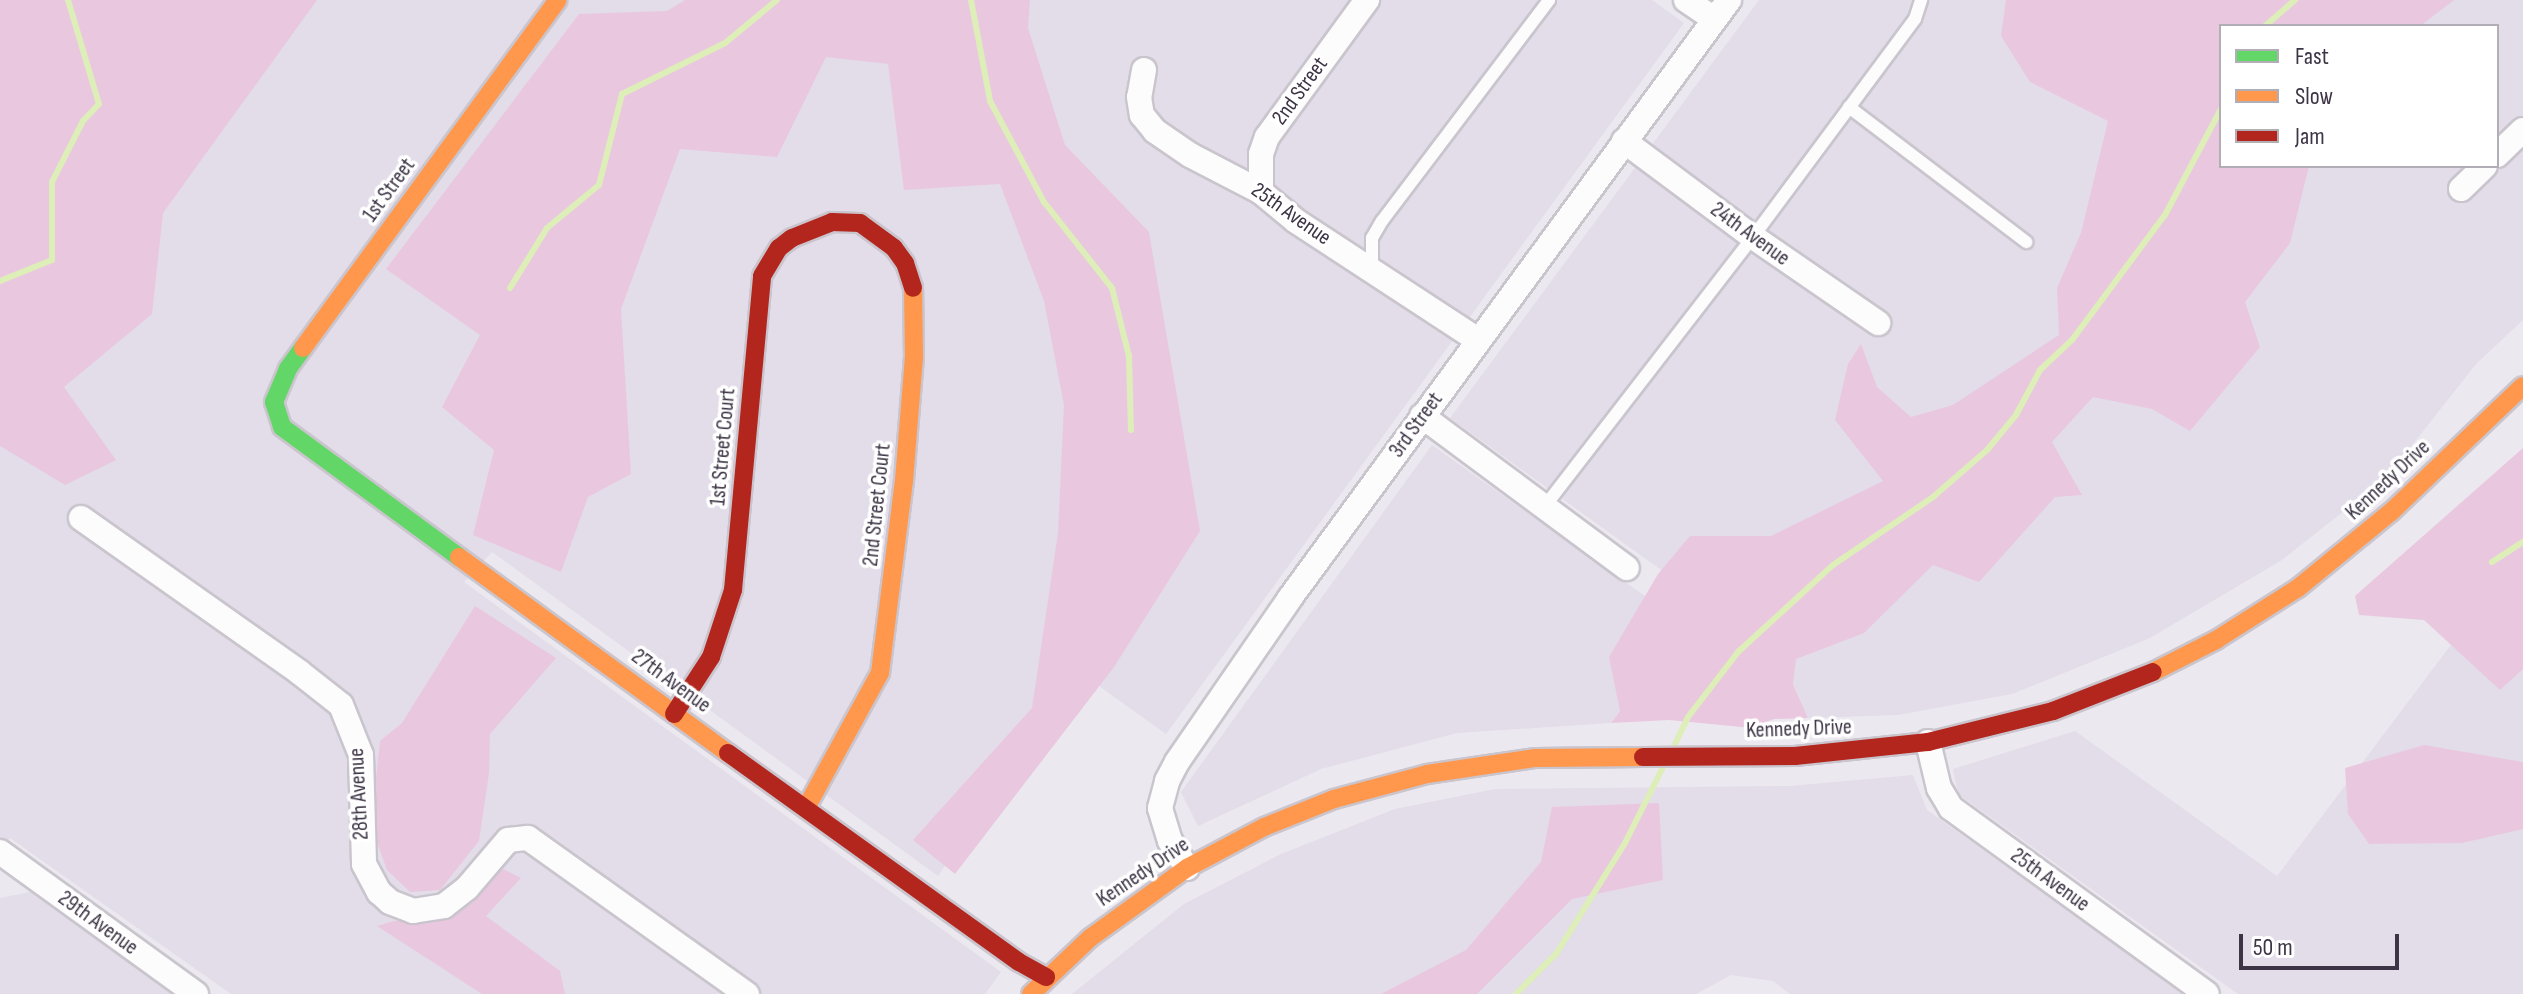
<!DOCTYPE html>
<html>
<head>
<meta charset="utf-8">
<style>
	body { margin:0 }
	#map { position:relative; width:2523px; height:994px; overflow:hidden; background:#ece8ef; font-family:"Sofia Sans Condensed",sans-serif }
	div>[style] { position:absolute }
	.residential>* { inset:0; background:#e3dce9 }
	.green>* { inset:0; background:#e9c8df }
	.stream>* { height:6px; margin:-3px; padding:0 3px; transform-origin:3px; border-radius:3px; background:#ddeeb8 }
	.roads { filter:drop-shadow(2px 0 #cac5cd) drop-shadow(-2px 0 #cac5cd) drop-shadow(0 2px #cac5cd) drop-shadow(0 -2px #cac5cd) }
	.lane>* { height:12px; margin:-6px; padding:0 6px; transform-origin:6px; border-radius:6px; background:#fcfcfd }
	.street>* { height:24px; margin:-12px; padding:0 12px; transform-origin:12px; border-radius:12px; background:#fcfcfd }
	.fast>* { height:18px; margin:-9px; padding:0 9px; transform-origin:9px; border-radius:9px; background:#63d668 }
	.slow>* { height:18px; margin:-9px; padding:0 9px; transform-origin:9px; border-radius:9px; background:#ff974d }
	.jam>* { height:18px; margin:-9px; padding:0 9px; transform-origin:9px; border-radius:9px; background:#b3261e }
	span { translate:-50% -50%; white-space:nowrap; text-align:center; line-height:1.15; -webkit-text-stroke:7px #fff; paint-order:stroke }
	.street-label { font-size:22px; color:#3d3445 }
	.legend { position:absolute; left:2219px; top:24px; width:280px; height:144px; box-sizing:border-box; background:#fff; border:2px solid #b1aeb5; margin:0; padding:10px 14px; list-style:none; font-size:24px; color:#3d3445 }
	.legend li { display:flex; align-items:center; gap:16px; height:40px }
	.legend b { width:40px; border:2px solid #b1aeb5 }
	.scale { position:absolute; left:2239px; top:934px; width:160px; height:36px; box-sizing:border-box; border:4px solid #3d3445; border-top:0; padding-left:10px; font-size:24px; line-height:28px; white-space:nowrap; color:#3d3445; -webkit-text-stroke:6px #fff; paint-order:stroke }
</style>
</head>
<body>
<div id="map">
	<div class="residential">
		<div style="clip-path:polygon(0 0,1652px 0,1684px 23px,1166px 734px,1078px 671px,938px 876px,492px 552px,464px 582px,1001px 972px,985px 994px,231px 994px,10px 838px,0 850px)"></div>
		<div style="clip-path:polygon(evenodd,1759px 0,2523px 0,2523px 320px,2476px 364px,2387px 477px,2282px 560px,2150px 638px,2012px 694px,1898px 715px,1808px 718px,1782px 657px,1450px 418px,1759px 0,2221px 26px,2497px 26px,2497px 166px,2221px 166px,2221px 26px)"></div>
		<div style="clip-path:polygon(1432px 445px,1683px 623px,1611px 723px,1457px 733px,1321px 769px,1198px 826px,1181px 792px)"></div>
		<div style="clip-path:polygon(2523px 549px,2523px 994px,2238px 994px,1958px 794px,1953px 769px,2075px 731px,2277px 876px)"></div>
		<div style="clip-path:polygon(1913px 775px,1927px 810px,2184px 994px,1790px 994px,1773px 981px,1731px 975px,1696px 994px,1072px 994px,1184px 904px,1281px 854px,1395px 809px,1495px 789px,1790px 786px)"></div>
		<div style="clip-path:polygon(30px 892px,172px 994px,0 994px,0 898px)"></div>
	</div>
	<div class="green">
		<div style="clip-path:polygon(0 0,317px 0,163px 213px,152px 314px,64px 387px,116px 460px,65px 485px,0 446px)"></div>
		<div style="clip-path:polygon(685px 0,1030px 0,1028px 28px,1065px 145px,1149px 232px,1200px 531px,1114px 667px,955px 874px,913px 840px,1032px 708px,1058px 533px,1064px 405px,1044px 301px,1000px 184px,904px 190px,888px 64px,826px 57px,777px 157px,680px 149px,621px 309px,631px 474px,588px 497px,561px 572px,473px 535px,494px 450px,442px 407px,480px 335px,386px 269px,579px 14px,667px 11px)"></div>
		<div style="clip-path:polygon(2006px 0,2454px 0,2420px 26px,2221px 26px,2221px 166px,2309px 166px,2290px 243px,2245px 302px,2260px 347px,2190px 431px,2152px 409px,2093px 397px,2052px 442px,2082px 495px,2055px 497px,1979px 582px,1933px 565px,1864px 633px,1796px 659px,1793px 684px,1808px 718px,1774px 719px,1752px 728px,1669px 720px,1611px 723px,1620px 711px,1609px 657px,1658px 574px,1690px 536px,1771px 536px,1883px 481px,1835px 420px,1848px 364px,1861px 344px,1877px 387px,1911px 417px,1953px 405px,2059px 335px,2057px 288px,2081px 233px,2108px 121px,2030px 82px,2001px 36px)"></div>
		<div style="clip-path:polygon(2523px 448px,2523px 669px,2500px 690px,2424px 620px,2359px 615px,2355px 596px)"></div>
		<div style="clip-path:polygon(475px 606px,556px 658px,490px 734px,489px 773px,479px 841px,440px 890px,410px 892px,387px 870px,371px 825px,380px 741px,402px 723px)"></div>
		<div style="clip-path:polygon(2424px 745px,2523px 762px,2523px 829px,2462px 843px,2369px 844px,2348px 814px,2345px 768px)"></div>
		<div style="clip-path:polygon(1659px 803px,1663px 880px,1572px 899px,1477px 994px,1381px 994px,1466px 950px,1541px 862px,1552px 807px)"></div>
		<div style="clip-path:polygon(503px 869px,521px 878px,486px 916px,560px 971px,565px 994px,482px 994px,377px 926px,394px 921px,447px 919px)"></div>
	</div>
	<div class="stream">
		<div style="left:971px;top:0;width:103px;rotate:79.3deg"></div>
		<div style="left:990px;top:101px;width:115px;rotate:61.9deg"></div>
		<div style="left:1044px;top:202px;width:110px;rotate:51.7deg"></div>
		<div style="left:1112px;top:288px;width:70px;rotate:76deg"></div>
		<div style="left:1129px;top:356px;width:74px;rotate:88.5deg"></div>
		<div style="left:2265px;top:26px;width:40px;rotate:-41deg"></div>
		<div style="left:0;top:281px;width:56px;rotate:-22deg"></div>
		<div style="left:52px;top:260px;width:78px;rotate:-90deg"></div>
		<div style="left:52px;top:182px;width:68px;rotate:-63.1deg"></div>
		<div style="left:83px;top:121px;width:23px;rotate:-47deg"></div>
		<div style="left:99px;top:104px;width:109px;rotate:-106.6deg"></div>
		<div style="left:510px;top:288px;width:70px;rotate:-58.3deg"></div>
		<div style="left:547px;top:228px;width:67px;rotate:-39.6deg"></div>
		<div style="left:599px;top:185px;width:94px;rotate:-75.8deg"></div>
		<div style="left:622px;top:94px;width:115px;rotate:-26.3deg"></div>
		<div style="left:725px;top:43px;width:67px;rotate:-39.6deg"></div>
		<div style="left:2492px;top:562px;width:37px;rotate:-33deg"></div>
		<div style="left:1674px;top:746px;width:32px;rotate:-64deg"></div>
		<div style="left:1688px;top:717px;width:82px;rotate:-52.4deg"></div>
		<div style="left:1738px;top:652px;width:129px;rotate:-42.5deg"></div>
		<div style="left:1833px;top:565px;width:121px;rotate:-34.2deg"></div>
		<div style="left:1933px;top:497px;width:72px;rotate:-41deg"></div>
		<div style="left:1987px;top:450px;width:45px;rotate:-50.4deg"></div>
		<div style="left:2016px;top:415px;width:51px;rotate:-61.9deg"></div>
		<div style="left:2040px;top:370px;width:44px;rotate:-43.2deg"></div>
		<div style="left:2072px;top:340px;width:156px;rotate:-53.4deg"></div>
		<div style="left:2165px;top:215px;width:120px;rotate:-62.2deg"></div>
		<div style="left:1516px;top:994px;width:57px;rotate:-45deg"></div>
		<div style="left:1556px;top:954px;width:131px;rotate:-58.1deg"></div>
		<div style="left:1625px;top:843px;width:85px;rotate:-63.4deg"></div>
	</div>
	<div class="roads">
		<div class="lane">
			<div style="left:1849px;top:107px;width:223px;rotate:37.3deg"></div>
			<div style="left:1372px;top:268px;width:30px;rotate:-90deg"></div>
			<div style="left:1372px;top:238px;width:20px;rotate:-60deg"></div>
			<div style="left:1382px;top:221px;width:277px;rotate:-52.9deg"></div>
			<div style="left:1545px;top:506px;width:340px;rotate:-52.3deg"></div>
			<div style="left:1753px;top:237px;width:272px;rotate:-53.4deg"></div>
			<div style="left:1915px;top:19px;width:20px;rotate:-72deg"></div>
		</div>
		<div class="street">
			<div style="left:1686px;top:0;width:34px;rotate:34deg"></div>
			<div style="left:1144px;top:70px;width:27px;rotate:100deg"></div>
			<div style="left:1139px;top:97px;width:18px;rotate:81deg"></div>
			<div style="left:1142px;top:115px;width:21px;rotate:51deg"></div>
			<div style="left:1155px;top:131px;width:42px;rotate:34.4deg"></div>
			<div style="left:1190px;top:155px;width:80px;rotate:27.5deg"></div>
			<div style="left:1261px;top:192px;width:45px;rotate:39.6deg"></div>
			<div style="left:1296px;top:221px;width:217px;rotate:33.2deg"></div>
			<div style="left:1624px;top:141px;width:161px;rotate:36.7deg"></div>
			<div style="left:1753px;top:237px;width:152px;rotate:34.5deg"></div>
			<div style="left:2497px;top:155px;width:36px;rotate:-44deg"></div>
			<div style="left:2461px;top:189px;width:33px;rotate:-44deg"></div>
			<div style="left:1261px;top:192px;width:38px;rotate:-90deg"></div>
			<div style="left:1261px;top:154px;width:18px;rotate:-71deg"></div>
			<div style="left:1267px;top:137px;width:170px;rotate:-53.9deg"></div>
			<div style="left:1422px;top:416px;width:255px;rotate:36.6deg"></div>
			<div style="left:81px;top:518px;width:267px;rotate:35.2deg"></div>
			<div style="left:299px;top:672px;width:53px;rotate:38.2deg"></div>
			<div style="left:341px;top:705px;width:54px;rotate:68.2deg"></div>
			<div style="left:361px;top:755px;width:109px;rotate:88.4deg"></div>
			<div style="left:364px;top:864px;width:32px;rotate:62deg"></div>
			<div style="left:379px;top:892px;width:15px;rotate:42deg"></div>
			<div style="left:390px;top:902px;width:25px;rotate:21deg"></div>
			<div style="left:413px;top:911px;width:31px;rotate:-9deg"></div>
			<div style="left:444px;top:906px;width:29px;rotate:-38deg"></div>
			<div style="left:467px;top:888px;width:63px;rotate:-49.5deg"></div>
			<div style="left:508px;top:840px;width:20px;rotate:-6deg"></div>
			<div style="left:528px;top:838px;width:269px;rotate:35.5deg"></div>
			<div style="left:1928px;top:742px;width:47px;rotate:76.6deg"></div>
			<div style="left:1939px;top:788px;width:23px;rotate:59deg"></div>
			<div style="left:1951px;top:808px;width:316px;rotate:36deg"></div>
			<div style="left:0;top:852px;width:242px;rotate:35.9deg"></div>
			<div style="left:1187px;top:868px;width:32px;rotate:-122deg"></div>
			<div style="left:1170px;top:841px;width:34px;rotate:-107deg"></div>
			<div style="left:1160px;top:808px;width:28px;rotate:-75deg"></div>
			<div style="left:1167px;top:781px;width:21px;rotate:-62deg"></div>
			<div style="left:1177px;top:762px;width:199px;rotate:-55.4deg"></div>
			<div style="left:1290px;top:598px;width:742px;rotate:-53.72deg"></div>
		</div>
		<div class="fast">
			<div style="left:303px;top:348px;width:26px;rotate:126deg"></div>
			<div style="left:288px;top:369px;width:36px;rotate:113deg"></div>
			<div style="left:274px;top:402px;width:26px;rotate:72deg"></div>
			<div style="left:282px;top:427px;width:220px;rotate:36.3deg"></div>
		</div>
		<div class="slow">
			<div style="left:303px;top:348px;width:431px;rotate:-53.8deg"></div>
			<div style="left:459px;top:557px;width:333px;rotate:36.1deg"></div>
			<div style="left:2153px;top:672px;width:71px;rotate:-26.9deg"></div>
			<div style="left:2216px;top:640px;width:97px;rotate:-32.4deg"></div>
			<div style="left:2298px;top:588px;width:120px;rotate:-39.3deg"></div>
			<div style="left:2391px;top:512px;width:182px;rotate:-43.7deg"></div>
			<div style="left:806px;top:808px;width:154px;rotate:-61.3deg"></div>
			<div style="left:880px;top:673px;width:193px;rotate:-82.9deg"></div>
			<div style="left:904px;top:481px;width:125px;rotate:-85.4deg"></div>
			<div style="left:914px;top:356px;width:68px;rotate:-90.8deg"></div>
			<div style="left:1031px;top:994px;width:81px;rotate:-43.5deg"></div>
			<div style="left:1090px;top:938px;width:120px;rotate:-35.8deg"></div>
			<div style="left:1187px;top:868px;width:87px;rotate:-28deg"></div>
			<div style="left:1264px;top:827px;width:75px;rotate:-21.8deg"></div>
			<div style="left:1334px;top:799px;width:96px;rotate:-15deg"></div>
			<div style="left:1427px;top:774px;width:110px;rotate:-8.4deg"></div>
			<div style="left:1536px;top:758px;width:107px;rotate:-0.5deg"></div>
		</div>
		<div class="jam">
			<div style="left:674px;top:714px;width:68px;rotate:-57deg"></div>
			<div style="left:711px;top:657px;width:71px;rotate:-71.8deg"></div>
			<div style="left:733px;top:590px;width:315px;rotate:-84.7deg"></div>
			<div style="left:762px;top:276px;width:33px;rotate:-59deg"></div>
			<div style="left:779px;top:248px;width:16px;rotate:-38deg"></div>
			<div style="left:792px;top:238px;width:43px;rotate:-21.8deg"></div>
			<div style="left:832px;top:222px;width:28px;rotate:2deg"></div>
			<div style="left:860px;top:223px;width:42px;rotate:36.3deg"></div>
			<div style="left:894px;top:248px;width:19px;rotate:54deg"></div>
			<div style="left:905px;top:263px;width:26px;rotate:72deg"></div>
			<div style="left:728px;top:753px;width:358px;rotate:35.7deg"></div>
			<div style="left:1019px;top:962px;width:31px;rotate:29deg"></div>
			<div style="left:1643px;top:757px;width:152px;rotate:-0.4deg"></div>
			<div style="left:1795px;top:756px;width:134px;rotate:-6deg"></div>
			<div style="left:1928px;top:742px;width:129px;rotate:-13.9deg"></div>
			<div style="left:2053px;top:711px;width:107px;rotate:-21.3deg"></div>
		</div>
	</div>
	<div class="street-label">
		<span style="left:1300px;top:91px;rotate:-54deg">2nd Street</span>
		<span style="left:389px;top:190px;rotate:-54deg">1st Street</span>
		<span style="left:1291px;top:214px;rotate:35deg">25th Avenue</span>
		<span style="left:1750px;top:234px;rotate:36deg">24th Avenue</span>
		<span style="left:1416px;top:425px;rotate:-54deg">3rd Street</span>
		<span style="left:723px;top:447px;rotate:-85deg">1st Street Court</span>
		<span style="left:2388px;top:480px;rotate:-43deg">Kennedy Drive</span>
		<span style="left:877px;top:505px;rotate:-84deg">2nd Street Court</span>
		<span style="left:671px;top:681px;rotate:36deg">27th Avenue</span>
		<span style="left:1799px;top:729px;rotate:-2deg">Kennedy Drive</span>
		<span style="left:359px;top:794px;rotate:-93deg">28th Avenue</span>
		<span style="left:1143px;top:872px;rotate:-34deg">Kennedy Drive</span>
		<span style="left:2050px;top:880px;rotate:36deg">25th Avenue</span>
		<span style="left:98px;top:923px;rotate:36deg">29th Avenue</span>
	</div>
	<ul class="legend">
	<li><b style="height:10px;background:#63d668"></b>Fast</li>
	<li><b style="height:10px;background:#ff974d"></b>Slow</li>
	<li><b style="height:10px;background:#b3261e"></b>Jam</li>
	</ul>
	<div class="scale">50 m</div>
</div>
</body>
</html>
